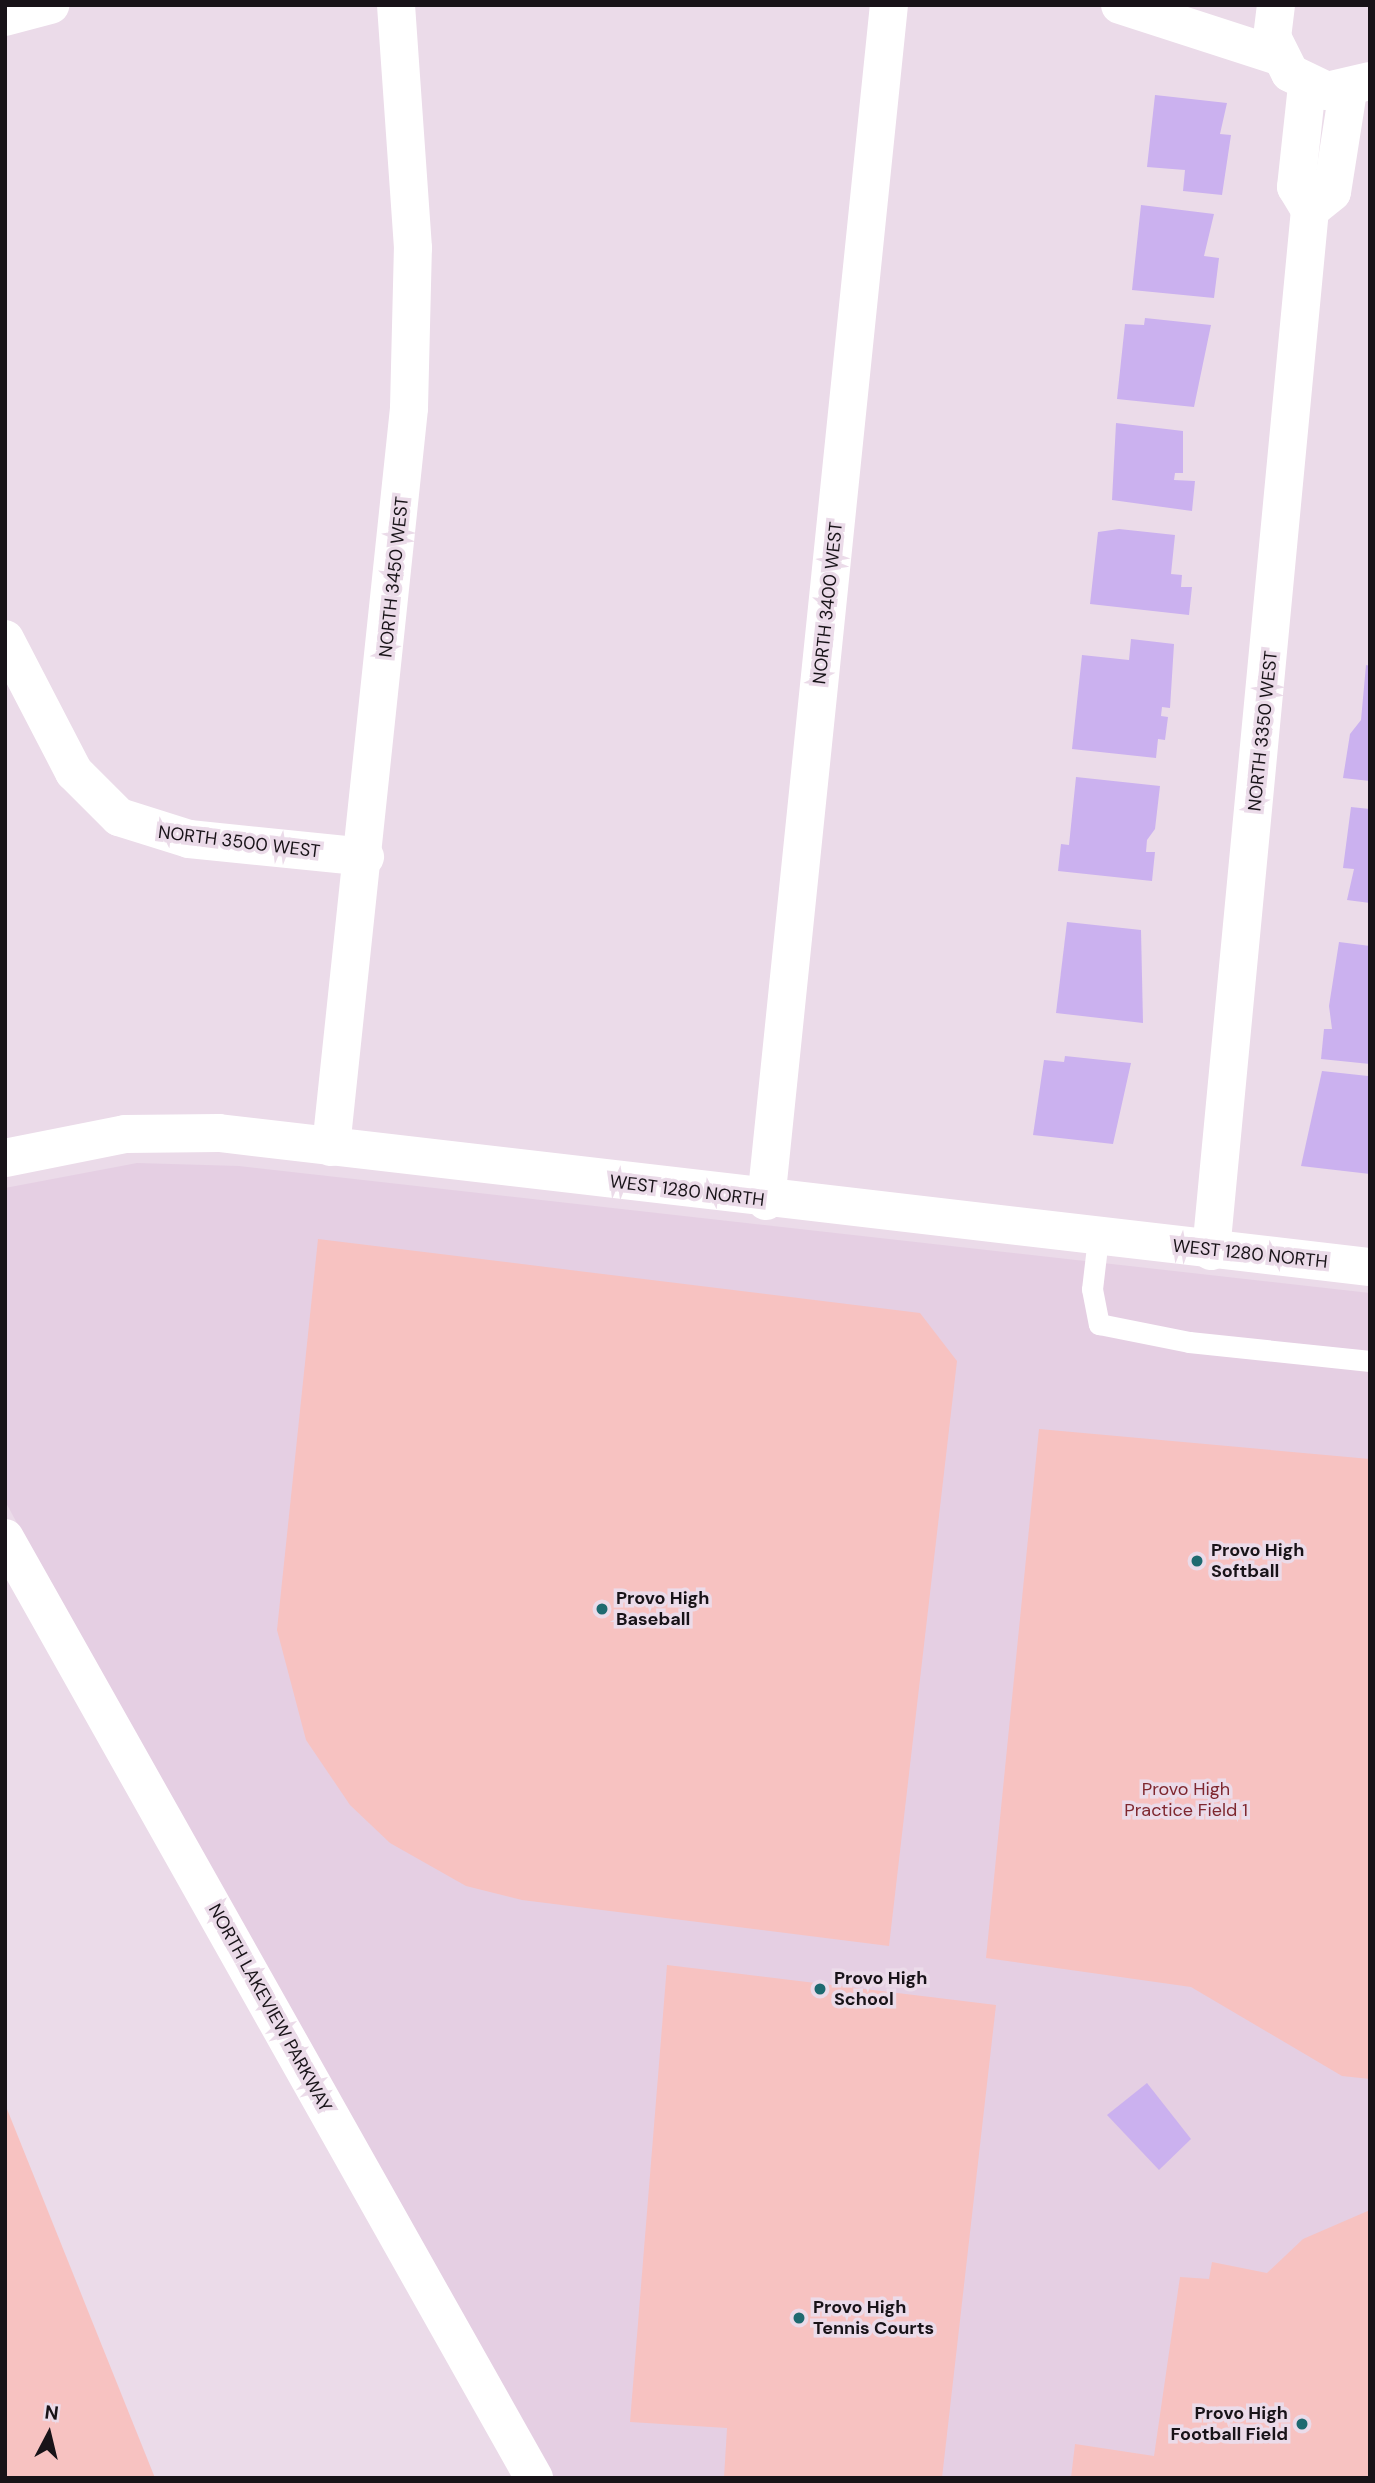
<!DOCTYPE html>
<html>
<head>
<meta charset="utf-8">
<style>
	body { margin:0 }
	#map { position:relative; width:1375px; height:2483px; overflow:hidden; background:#ebdbe9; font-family:"DM Sans",sans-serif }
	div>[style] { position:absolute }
	.built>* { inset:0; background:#e5cfe3 }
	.green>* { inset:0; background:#f7c2c1 }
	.building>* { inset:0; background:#cbb1ef }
	.lane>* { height:21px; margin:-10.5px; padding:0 10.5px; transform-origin:10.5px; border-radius:10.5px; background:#fff }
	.street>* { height:38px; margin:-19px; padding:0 19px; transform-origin:19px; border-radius:19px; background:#fff }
	.secondary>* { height:38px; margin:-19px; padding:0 19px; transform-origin:19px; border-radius:19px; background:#fff }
	.dots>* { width:19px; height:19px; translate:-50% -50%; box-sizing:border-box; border:4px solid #ebdbe9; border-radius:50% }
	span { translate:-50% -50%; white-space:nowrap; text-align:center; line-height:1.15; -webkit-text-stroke:7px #ebdbe9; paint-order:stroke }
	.street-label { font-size:18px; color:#181318 }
	.poi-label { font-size:18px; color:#181318; font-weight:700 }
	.left { translate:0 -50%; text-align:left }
	.right { translate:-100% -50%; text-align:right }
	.park-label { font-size:18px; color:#7e272f }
	.frame { position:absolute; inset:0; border:7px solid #181318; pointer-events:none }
	.north { position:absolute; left:14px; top:2399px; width:70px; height:70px; -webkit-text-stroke:5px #ebdbe9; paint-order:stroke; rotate:7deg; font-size:19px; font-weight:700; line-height:28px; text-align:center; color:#181318 }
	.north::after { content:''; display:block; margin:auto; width:24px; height:32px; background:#181318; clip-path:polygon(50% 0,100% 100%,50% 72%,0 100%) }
</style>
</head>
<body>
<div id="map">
	<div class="built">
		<div style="clip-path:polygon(137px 1163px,239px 1166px,1370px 1293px,1370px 2478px,536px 2478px,5px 1501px,5px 1188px)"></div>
	</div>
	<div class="green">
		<div style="clip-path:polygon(318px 1239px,920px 1313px,957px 1361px,889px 1946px,522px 1900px,466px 1886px,390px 1843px,350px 1805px,306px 1740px,277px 1630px)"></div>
		<div style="clip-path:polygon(1039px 1429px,1370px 1459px,1370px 2079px,1342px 2076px,1191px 1987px,986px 1958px)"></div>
		<div style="clip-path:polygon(667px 1965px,996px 2005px,942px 2478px,724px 2478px,727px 2428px,630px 2422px)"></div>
		<div style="clip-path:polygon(5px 2104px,155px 2478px,5px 2478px)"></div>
		<div style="clip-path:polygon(1370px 2210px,1370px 2478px,1071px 2478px,1075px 2444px,1154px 2456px,1180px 2277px,1209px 2279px,1212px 2262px,1267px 2273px,1303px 2239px)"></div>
	</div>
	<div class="building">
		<div style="clip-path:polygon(1155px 95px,1227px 103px,1220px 134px,1231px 135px,1222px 195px,1183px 191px,1185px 170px,1147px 167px)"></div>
		<div style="clip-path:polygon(1141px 205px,1214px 214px,1204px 256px,1219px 258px,1214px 298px,1132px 290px)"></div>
		<div style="clip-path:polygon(1145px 318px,1211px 325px,1194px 407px,1117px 399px,1125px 324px,1144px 325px)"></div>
		<div style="clip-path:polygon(1116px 423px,1183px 431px,1183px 473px,1175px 473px,1174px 480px,1195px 481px,1192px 511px,1112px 500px)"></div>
		<div style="clip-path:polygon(1119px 529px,1175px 535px,1171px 574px,1182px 575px,1181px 587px,1192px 587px,1189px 615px,1090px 604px,1098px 532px)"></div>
		<div style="clip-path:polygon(1131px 639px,1174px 644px,1170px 708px,1162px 707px,1161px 716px,1168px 717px,1165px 740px,1158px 739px,1156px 758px,1072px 749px,1082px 655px,1129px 660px)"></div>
		<div style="clip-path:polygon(1366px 665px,1370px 666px,1370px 781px,1343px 778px,1350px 734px,1361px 720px)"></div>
		<div style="clip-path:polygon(1076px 777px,1160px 786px,1155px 829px,1147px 840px,1146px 852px,1155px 852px,1152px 881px,1058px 871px,1061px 844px,1069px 845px)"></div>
		<div style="clip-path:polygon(1351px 807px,1370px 809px,1370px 903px,1347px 900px,1354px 869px,1343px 868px)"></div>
		<div style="clip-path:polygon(1067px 922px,1141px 930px,1143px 1023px,1056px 1013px)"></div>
		<div style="clip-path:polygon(1339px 942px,1370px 946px,1370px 1064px,1321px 1059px,1324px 1029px,1332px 1029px,1329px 1006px)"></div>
		<div style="clip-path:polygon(1065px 1056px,1131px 1063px,1113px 1144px,1033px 1135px,1044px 1060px,1064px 1062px)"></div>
		<div style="clip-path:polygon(1322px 1071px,1368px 1076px,1370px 1174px,1301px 1166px)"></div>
		<div style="clip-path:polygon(1147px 2083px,1191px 2139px,1159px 2170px,1107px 2115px)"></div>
	</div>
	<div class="lane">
		<div style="left:1098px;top:1238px;width:51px;rotate:96.7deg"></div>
		<div style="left:1092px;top:1289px;width:36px;rotate:79deg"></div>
		<div style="left:1099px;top:1324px;width:92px;rotate:11.3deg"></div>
		<div style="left:1189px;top:1342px;width:182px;rotate:6deg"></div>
	</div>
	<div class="street">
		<div style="left:1120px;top:5px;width:166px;rotate:17.9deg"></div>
		<div style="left:5px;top:17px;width:47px;rotate:-14.9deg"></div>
		<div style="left:1310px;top:210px;width:28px;rotate:-39deg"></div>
		<div style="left:1332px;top:192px;width:102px;rotate:-81deg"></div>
		<div style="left:5px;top:639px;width:150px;rotate:62.6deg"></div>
		<div style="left:74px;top:772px;width:64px;rotate:45deg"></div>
		<div style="left:119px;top:817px;width:73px;rotate:17.4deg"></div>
		<div style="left:189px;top:839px;width:177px;rotate:5.8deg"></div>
		<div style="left:331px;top:1147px;width:743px;rotate:-83.97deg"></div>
		<div style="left:409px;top:408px;width:160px;rotate:-88.6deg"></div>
		<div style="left:413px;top:248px;width:244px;rotate:-94deg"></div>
		<div style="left:766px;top:1201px;width:1202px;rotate:-84.13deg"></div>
		<div style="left:1211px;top:1251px;width:1046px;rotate:-84.57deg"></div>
		<div style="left:1310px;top:210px;width:27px;rotate:-121deg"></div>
		<div style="left:1296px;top:187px;width:103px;rotate:-83.8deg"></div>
	</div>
	<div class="secondary">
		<div style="left:1276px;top:5px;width:32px;rotate:97deg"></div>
		<div style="left:1272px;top:37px;width:40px;rotate:63.4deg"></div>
		<div style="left:1290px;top:73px;width:41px;rotate:25.9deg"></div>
		<div style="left:1327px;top:91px;width:44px;rotate:-13.1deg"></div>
		<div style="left:5px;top:1158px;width:122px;rotate:-11.3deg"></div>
		<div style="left:125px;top:1134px;width:94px;rotate:-0.6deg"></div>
		<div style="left:219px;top:1133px;width:1159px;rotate:6.64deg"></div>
		<div style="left:5px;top:1538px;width:1079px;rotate:60.63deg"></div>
	</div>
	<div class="dots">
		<div style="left:1197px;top:1561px;background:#1e6a70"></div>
		<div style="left:602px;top:1609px;background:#1e6a70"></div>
		<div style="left:820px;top:1989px;background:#1e6a70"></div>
		<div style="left:799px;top:2318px;background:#1e6a70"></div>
		<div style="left:1302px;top:2424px;background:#1e6a70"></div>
	</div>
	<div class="street-label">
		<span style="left:394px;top:577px;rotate:-84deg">NORTH 3450 WEST</span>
		<span style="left:828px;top:603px;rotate:-84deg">NORTH 3400 WEST</span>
		<span style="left:1263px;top:731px;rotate:-84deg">NORTH 3350 WEST</span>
		<span style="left:239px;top:842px;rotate:7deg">NORTH 3500 WEST</span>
		<span style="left:687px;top:1191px;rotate:7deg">WEST 1280 NORTH</span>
		<span style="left:1250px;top:1254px;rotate:6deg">WEST 1280 NORTH</span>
		<span style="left:270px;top:2008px;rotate:61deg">NORTH LAKEVIEW PARKWAY</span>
	</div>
	<div class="poi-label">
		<span class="left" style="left:1211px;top:1561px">Provo High<br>Softball</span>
		<span class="left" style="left:616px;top:1609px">Provo High<br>Baseball</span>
		<span class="left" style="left:834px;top:1989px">Provo High<br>School</span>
		<span class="left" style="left:813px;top:2318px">Provo High<br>Tennis Courts</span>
		<span class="right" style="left:1288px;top:2424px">Provo High<br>Football Field</span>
	</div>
	<div class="park-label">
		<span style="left:1186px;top:1800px">Provo High<br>Practice Field 1</span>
	</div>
	<div class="frame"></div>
	<div class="north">N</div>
</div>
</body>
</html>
